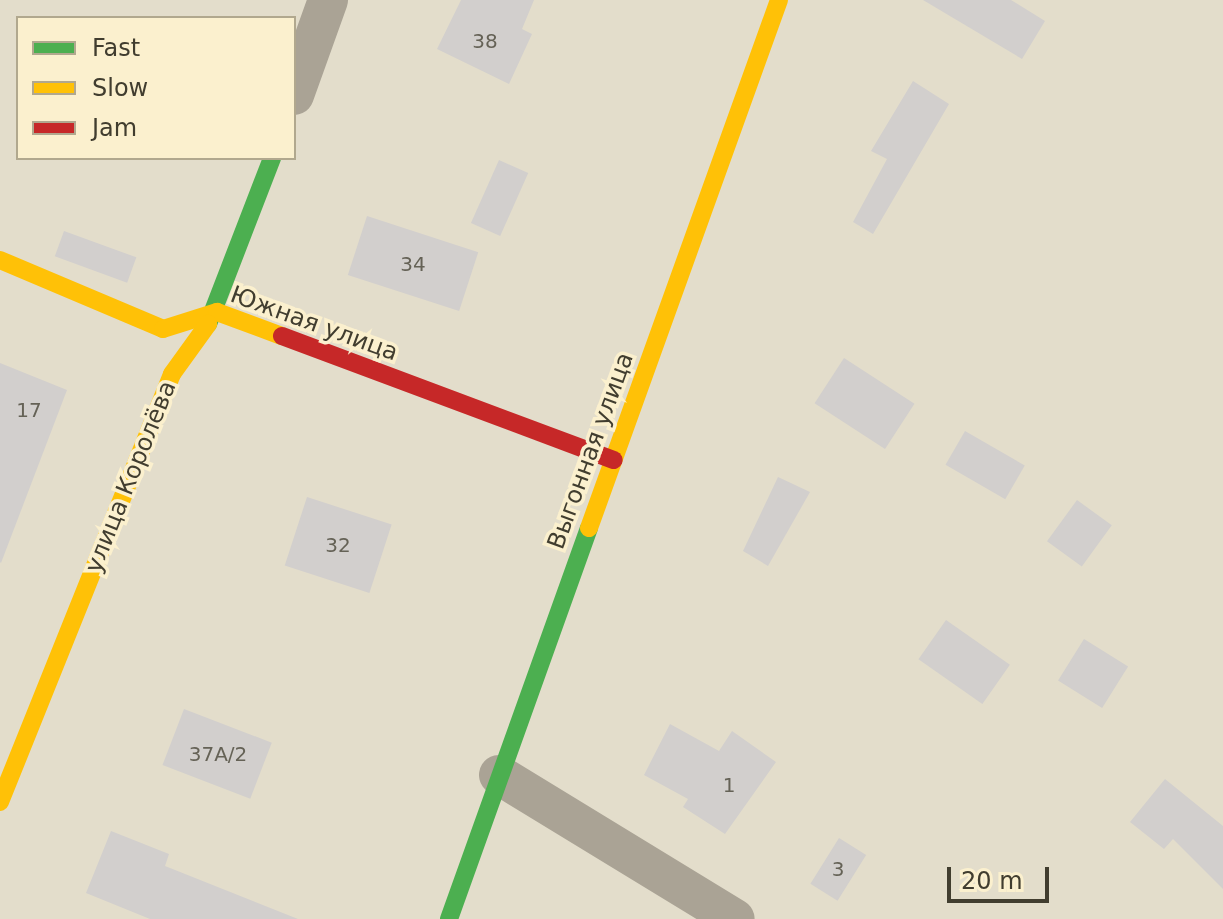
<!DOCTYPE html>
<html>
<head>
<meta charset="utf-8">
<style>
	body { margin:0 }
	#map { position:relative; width:1223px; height:919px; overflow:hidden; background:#e3ddcb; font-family:"DejaVu Sans",sans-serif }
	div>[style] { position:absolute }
	.building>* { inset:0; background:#d2cfcd; transform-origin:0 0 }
	.street>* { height:40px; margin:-20px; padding:0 20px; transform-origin:20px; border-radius:20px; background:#aaa395 }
	.fast>* { height:18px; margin:-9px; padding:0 9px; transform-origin:9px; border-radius:9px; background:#4caf50 }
	.slow>* { height:18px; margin:-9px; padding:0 9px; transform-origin:9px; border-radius:9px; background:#ffc107 }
	.jam>* { height:18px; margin:-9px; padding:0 9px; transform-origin:9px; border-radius:9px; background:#c62828 }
	span { translate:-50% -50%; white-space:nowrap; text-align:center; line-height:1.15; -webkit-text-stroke:7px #fbf0ce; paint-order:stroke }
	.number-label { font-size:20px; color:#656256 }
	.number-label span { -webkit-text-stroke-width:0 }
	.street-label { font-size:24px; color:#413d2f }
	.legend { position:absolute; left:16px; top:16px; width:280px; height:144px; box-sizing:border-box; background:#fbf0ce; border:2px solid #b1a88e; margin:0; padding:10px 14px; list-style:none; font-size:24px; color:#413d2f }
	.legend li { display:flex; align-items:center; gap:16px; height:40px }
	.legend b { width:40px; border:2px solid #b1a88e }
	.scale { position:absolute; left:947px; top:867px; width:102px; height:36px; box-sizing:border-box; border:4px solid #413d2f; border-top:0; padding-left:10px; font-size:24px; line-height:28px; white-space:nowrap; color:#413d2f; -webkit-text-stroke:6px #fbf0ce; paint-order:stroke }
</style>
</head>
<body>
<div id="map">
	<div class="building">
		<div style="clip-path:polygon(461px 0,534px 0,522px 29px,532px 34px,509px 84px,437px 49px)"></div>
		<div style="clip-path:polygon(923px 0,1011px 0,1045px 21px,1022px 59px)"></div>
		<div style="clip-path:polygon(913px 81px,949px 104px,873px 234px,853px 222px,887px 159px,871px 151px)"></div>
		<div style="left:499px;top:160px;width:32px;height:69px;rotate:24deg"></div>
		<div style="left:367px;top:216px;width:117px;height:62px;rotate:18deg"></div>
		<div style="left:64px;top:231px;width:77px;height:27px;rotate:20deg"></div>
		<div style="left:844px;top:358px;width:84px;height:54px;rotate:33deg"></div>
		<div style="clip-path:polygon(0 363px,67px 390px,1px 563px,0 562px)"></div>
		<div style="left:965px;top:431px;width:69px;height:39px;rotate:30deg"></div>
		<div style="clip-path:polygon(778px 477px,810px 492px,768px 566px,743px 551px)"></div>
		<div style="left:307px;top:497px;width:89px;height:72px;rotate:18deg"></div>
		<div style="left:1077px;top:500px;width:43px;height:51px;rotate:36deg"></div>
		<div style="left:946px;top:620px;width:78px;height:48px;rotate:35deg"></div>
		<div style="left:1084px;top:639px;width:52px;height:49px;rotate:32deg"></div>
		<div style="left:184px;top:709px;width:94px;height:60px;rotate:21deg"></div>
		<div style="clip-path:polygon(670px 724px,719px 751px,732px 731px,776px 762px,725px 834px,683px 807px,688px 799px,644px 775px)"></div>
		<div style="clip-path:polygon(1165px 779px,1223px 826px,1223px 889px,1173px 839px,1164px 849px,1130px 822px)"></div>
		<div style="clip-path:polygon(111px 831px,169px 854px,165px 866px,298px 919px,150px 919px,86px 893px)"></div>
		<div style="left:839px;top:838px;width:32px;height:54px;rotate:32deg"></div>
	</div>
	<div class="street">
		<div style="left:294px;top:95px;width:101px;rotate:-70.3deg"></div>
		<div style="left:499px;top:775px;width:276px;rotate:31.4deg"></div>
	</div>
	<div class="fast">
		<div style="left:208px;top:324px;width:178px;rotate:-68.9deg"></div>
		<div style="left:449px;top:919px;width:415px;rotate:-70.3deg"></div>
	</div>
	<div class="slow">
		<div style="left:0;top:260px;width:177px;rotate:22.9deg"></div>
		<div style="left:163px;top:329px;width:57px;rotate:-17.5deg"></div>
		<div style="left:217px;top:312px;width:69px;rotate:20.3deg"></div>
		<div style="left:589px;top:528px;width:561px;rotate:-70.21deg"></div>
		<div style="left:0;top:802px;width:461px;rotate:-68.1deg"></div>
		<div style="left:172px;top:374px;width:62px;rotate:-54.2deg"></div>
	</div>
	<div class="jam">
		<div style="left:282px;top:336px;width:354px;rotate:20.5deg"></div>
	</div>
	<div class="number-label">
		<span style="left:485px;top:41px">38</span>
		<span style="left:413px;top:264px">34</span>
		<span style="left:29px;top:410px">17</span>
		<span style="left:338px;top:545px">32</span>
		<span style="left:218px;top:754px">37А/2</span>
		<span style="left:729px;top:785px">1</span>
		<span style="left:838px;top:869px">3</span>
	</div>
	<div class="street-label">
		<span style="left:314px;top:324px;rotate:20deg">Южная улица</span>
		<span style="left:591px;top:451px;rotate:-70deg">Выгонная улица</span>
		<span style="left:131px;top:477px;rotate:-68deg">улица Королёва</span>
	</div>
	<ul class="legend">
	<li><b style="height:10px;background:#4caf50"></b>Fast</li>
	<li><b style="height:10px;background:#ffc107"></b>Slow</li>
	<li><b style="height:10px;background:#c62828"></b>Jam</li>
	</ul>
	<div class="scale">20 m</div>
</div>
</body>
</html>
